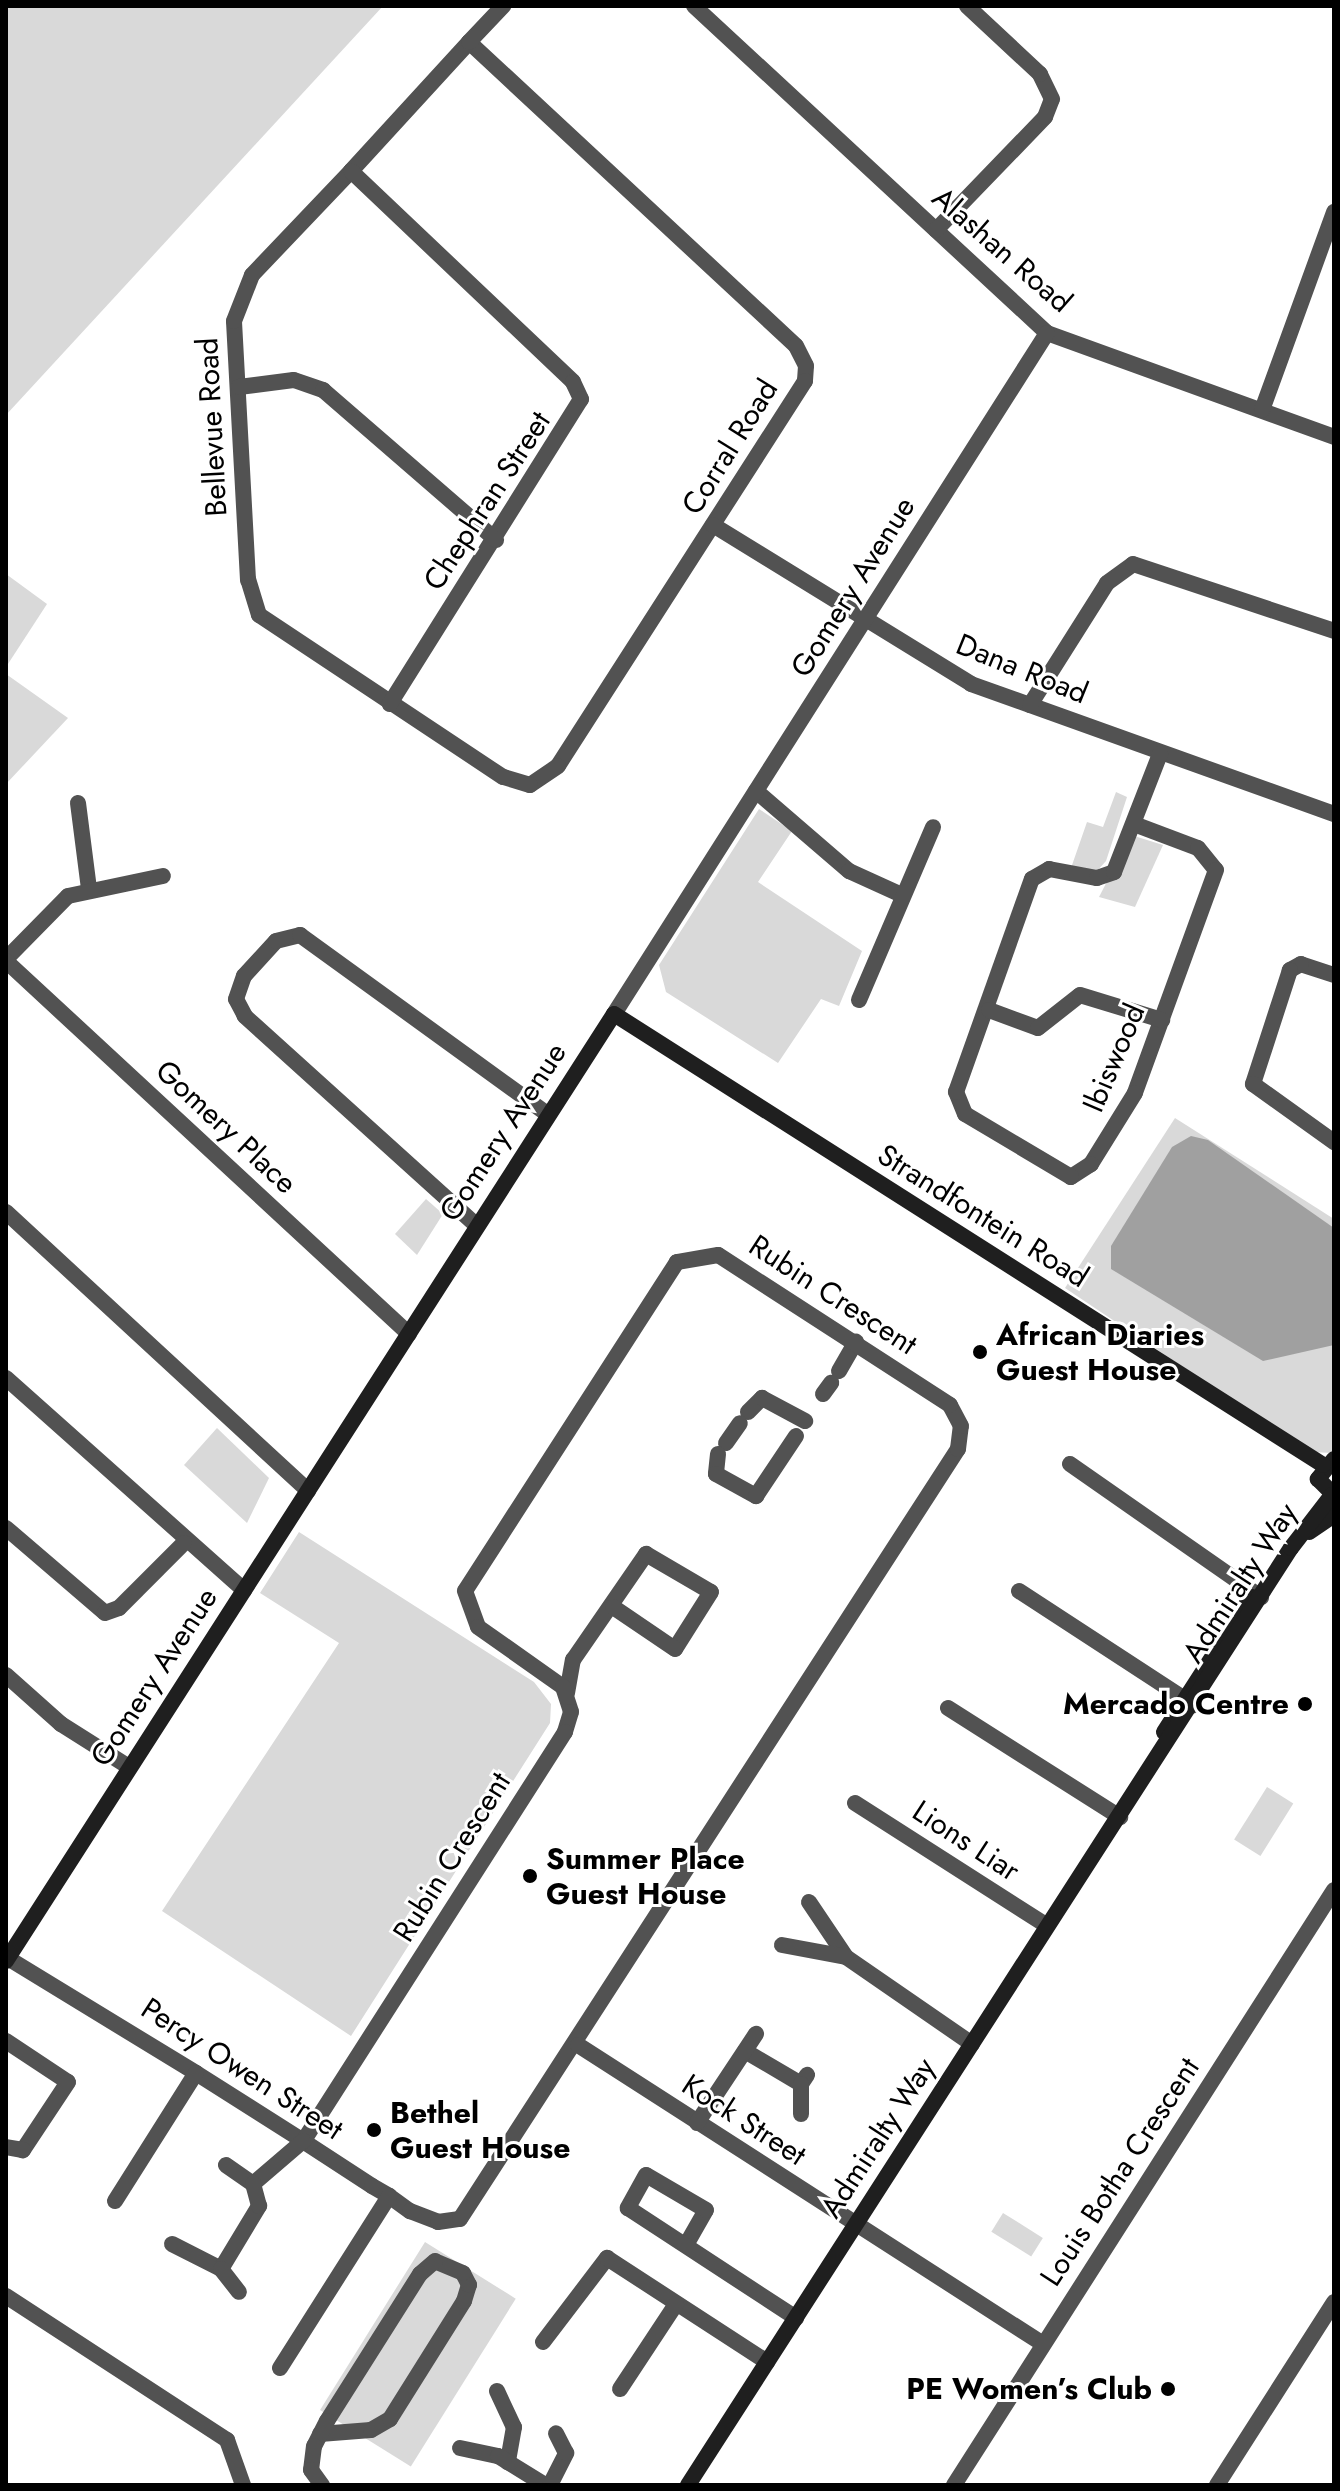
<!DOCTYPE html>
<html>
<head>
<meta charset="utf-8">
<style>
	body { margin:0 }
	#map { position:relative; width:1340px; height:2491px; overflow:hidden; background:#fff; font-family:Jost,sans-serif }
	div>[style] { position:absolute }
	.green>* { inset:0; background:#d9d9d9; transform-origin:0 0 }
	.water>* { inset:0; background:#a0a0a0 }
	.street>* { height:16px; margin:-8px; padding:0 8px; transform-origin:8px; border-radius:8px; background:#525252 }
	.secondary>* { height:16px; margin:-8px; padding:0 8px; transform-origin:8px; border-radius:8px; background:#1f1f1f }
	.dots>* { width:22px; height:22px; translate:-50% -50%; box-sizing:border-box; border:4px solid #fff; border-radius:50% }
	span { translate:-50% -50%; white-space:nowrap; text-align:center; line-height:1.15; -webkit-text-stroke:6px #fff; paint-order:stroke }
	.street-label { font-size:30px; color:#000 }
	.poi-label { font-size:30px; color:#000; font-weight:700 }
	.left { translate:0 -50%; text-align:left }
	.right { translate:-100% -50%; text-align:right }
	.frame { position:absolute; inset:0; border:8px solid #000; pointer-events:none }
</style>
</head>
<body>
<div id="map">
	<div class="green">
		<div style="clip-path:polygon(6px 6px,383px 6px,6px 415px)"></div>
		<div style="clip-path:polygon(6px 574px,47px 604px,6px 667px)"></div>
		<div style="clip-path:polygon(6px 674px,68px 718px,6px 784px)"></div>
		<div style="clip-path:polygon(1116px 792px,1127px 797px,1106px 861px,1096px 872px,1071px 868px,1087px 822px,1103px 827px)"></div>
		<div style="clip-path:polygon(759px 809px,792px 831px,758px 882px,862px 951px,839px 1006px,821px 999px,778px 1063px,666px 992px,659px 965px)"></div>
		<div style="clip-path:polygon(1131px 835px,1163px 845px,1135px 907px,1099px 897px)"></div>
		<div style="clip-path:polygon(1175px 1118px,1334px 1219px,1334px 1453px,1310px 1452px,1065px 1288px)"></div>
		<div style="clip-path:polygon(426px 1199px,443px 1214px,417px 1255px,395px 1234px)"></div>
		<div style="clip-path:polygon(217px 1428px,269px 1478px,247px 1523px,184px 1465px)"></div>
		<div style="clip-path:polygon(299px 1532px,534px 1682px,551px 1704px,550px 1723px,351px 2036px,162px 1911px,339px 1643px,260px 1593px)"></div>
		<div style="left:1267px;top:1787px;width:31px;height:62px;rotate:32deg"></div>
		<div style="left:1003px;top:2213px;width:47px;height:22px;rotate:32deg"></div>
		<div style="left:425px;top:2242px;width:107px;height:198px;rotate:32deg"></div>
	</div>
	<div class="water">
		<div style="clip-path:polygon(1191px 1136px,1208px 1140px,1334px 1228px,1334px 1345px,1263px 1361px,1111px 1269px,1111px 1246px,1172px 1147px)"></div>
	</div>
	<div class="street">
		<div style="left:694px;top:6px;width:481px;rotate:42.8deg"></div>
		<div style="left:1047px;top:333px;width:305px;rotate:19.9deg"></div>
		<div style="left:469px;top:42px;width:446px;rotate:42.9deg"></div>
		<div style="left:796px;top:346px;width:22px;rotate:63deg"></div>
		<div style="left:806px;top:366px;width:15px;rotate:94deg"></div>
		<div style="left:805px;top:381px;width:457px;rotate:122.7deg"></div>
		<div style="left:558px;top:766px;width:34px;rotate:146deg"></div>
		<div style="left:530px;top:785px;width:28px;rotate:-163deg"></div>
		<div style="left:503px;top:777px;width:293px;rotate:-146.4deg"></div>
		<div style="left:259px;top:615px;width:37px;rotate:-107deg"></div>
		<div style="left:248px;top:580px;width:259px;rotate:-93.1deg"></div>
		<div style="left:234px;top:321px;width:49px;rotate:-68.6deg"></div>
		<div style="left:252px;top:275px;width:144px;rotate:-46.4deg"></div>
		<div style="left:351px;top:171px;width:175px;rotate:-47.5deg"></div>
		<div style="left:469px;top:42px;width:50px;rotate:-46.6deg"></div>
		<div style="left:351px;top:171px;width:306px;rotate:43.5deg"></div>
		<div style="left:573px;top:382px;width:19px;rotate:65deg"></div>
		<div style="left:581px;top:399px;width:360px;rotate:122.1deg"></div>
		<div style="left:936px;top:230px;width:157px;rotate:-46deg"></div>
		<div style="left:1045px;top:117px;width:19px;rotate:-69deg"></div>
		<div style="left:1052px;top:99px;width:28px;rotate:-116deg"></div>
		<div style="left:1040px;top:74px;width:100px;rotate:-137deg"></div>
		<div style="left:239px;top:387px;width:55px;rotate:-7.3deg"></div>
		<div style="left:294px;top:380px;width:31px;rotate:19deg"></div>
		<div style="left:323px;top:390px;width:229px;rotate:40.9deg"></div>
		<div style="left:1262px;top:410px;width:211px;rotate:-70deg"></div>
		<div style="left:713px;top:525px;width:303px;rotate:31.6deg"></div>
		<div style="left:971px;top:684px;width:386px;rotate:19.7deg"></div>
		<div style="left:1030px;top:705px;width:144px;rotate:-57.7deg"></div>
		<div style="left:1107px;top:583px;width:32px;rotate:-36deg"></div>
		<div style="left:1133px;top:564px;width:212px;rotate:18.4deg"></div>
		<div style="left:756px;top:791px;width:123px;rotate:40.7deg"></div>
		<div style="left:849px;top:871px;width:58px;rotate:24.4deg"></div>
		<div style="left:78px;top:803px;width:87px;rotate:82.7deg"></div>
		<div style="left:1134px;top:824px;width:68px;rotate:20.6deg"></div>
		<div style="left:1198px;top:848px;width:28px;rotate:51deg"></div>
		<div style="left:1216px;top:870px;width:237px;rotate:110deg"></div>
		<div style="left:1135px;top:1093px;width:84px;rotate:121.8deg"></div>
		<div style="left:1091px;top:1164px;width:24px;rotate:147deg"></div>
		<div style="left:1071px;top:1177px;width:123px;rotate:-149.3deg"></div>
		<div style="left:965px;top:1114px;width:24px;rotate:-112deg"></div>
		<div style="left:956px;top:1092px;width:226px;rotate:-70.4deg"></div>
		<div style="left:1032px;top:879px;width:20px;rotate:-30deg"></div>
		<div style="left:1049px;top:869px;width:49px;rotate:10.6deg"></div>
		<div style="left:1097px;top:878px;width:18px;rotate:-19deg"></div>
		<div style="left:1114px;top:872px;width:127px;rotate:-68.7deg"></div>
		<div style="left:6px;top:959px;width:88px;rotate:-45.5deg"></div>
		<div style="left:68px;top:896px;width:97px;rotate:-11.9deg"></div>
		<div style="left:6px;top:961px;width:549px;rotate:42.79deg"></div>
		<div style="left:1334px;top:975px;width:35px;rotate:-162deg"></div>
		<div style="left:1301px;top:964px;width:13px;rotate:151deg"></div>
		<div style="left:1290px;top:970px;width:120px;rotate:108deg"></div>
		<div style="left:1253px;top:1084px;width:100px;rotate:35.6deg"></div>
		<div style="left:859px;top:1000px;width:188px;rotate:-66.8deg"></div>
		<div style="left:989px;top:1010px;width:52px;rotate:20.2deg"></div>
		<div style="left:1038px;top:1028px;width:53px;rotate:-38.2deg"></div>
		<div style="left:1080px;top:995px;width:86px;rotate:17deg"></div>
		<div style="left:614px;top:1014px;width:807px;rotate:-57.55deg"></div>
		<div style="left:6px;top:1212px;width:411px;rotate:42.7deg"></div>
		<div style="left:476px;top:1225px;width:312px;rotate:-137.9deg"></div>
		<div style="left:245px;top:1016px;width:19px;rotate:-118deg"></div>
		<div style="left:236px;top:999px;width:24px;rotate:-71deg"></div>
		<div style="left:244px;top:976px;width:47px;rotate:-47.6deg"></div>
		<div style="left:276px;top:941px;width:25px;rotate:-14deg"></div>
		<div style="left:300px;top:935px;width:304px;rotate:35.9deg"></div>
		<div style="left:839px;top:1371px;width:34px;rotate:-60deg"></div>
		<div style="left:6px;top:1378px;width:319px;rotate:41.7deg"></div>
		<div style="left:823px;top:1394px;width:14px;rotate:-54deg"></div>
		<div style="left:748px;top:1412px;width:20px;rotate:-45deg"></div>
		<div style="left:762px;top:1398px;width:49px;rotate:28.1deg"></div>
		<div style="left:726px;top:1443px;width:24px;rotate:-55deg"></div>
		<div style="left:718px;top:1454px;width:20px;rotate:96deg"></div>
		<div style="left:716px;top:1474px;width:46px;rotate:28.8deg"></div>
		<div style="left:756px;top:1496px;width:72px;rotate:-56.3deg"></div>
		<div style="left:1070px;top:1464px;width:233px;rotate:34.9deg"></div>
		<div style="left:6px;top:1528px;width:130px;rotate:40.6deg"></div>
		<div style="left:105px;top:1613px;width:15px;rotate:-20deg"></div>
		<div style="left:119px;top:1608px;width:92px;rotate:-45deg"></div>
		<div style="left:1019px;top:1591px;width:209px;rotate:33.1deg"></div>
		<div style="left:6px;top:1675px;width:74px;rotate:41.7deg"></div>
		<div style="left:61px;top:1724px;width:80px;rotate:32.3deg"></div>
		<div style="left:567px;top:1693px;width:34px;rotate:-80deg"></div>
		<div style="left:573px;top:1660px;width:129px;rotate:-55.4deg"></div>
		<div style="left:646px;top:1554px;width:75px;rotate:30.3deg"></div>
		<div style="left:711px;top:1592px;width:67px;rotate:122.3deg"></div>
		<div style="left:675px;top:1649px;width:75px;rotate:-145.9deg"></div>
		<div style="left:948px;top:1708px;width:204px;rotate:32.4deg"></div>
		<div style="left:855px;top:1803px;width:228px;rotate:32.6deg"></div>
		<div style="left:809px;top:1902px;width:66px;rotate:56.1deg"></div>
		<div style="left:846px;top:1957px;width:153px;rotate:34.6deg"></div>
		<div style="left:782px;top:1945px;width:65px;rotate:10.6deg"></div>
		<div style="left:6px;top:1957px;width:223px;rotate:31.4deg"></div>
		<div style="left:196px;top:2073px;width:127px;rotate:32.4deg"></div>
		<div style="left:303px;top:2141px;width:82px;rotate:33.1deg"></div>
		<div style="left:372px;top:2186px;width:20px;rotate:30deg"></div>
		<div style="left:389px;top:2196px;width:26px;rotate:36deg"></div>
		<div style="left:410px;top:2211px;width:30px;rotate:21deg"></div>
		<div style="left:438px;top:2222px;width:22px;rotate:-8deg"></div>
		<div style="left:460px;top:2219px;width:917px;rotate:-57.11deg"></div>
		<div style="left:958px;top:1449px;width:23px;rotate:-83deg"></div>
		<div style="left:961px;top:1426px;width:24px;rotate:-118deg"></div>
		<div style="left:950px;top:1405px;width:276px;rotate:-147.1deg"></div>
		<div style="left:718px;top:1255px;width:42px;rotate:170.3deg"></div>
		<div style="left:677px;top:1262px;width:391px;rotate:122.8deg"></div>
		<div style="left:465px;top:1591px;width:38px;rotate:70deg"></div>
		<div style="left:478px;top:1627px;width:104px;rotate:35.2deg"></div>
		<div style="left:563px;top:1687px;width:26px;rotate:72deg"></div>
		<div style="left:571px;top:1712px;width:21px;rotate:107deg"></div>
		<div style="left:565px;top:1732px;width:486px;rotate:122.6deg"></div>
		<div style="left:303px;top:2141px;width:66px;rotate:139.3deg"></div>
		<div style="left:253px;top:2184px;width:33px;rotate:-145deg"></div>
		<div style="left:6px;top:2041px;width:74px;rotate:33.5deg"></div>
		<div style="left:68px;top:2082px;width:82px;rotate:123.5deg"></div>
		<div style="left:23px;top:2150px;width:17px;rotate:-170deg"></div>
		<div style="left:578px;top:2045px;width:553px;rotate:32.74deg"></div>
		<div style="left:745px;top:2051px;width:65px;rotate:30.5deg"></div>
		<div style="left:801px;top:2084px;width:11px;rotate:-56deg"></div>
		<div style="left:801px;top:2084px;width:30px;rotate:90deg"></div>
		<div style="left:697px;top:2123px;width:107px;rotate:-56.5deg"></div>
		<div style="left:115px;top:2201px;width:151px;rotate:-57.7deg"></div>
		<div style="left:172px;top:2244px;width:55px;rotate:27deg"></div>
		<div style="left:221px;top:2269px;width:74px;rotate:-58.9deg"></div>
		<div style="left:259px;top:2206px;width:23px;rotate:-105deg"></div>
		<div style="left:686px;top:2245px;width:40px;rotate:-60.3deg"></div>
		<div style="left:706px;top:2210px;width:69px;rotate:-149.7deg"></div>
		<div style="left:646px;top:2175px;width:38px;rotate:119deg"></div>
		<div style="left:628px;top:2208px;width:201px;rotate:33.2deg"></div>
		<div style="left:221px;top:2269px;width:29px;rotate:52deg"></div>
		<div style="left:6px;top:2296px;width:264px;rotate:33.1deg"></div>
		<div style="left:227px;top:2440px;width:48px;rotate:70.4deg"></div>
		<div style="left:543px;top:2342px;width:106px;rotate:-52.7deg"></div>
		<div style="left:607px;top:2258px;width:191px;rotate:33deg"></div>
		<div style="left:280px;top:2368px;width:204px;rotate:-57.6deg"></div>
		<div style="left:620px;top:2389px;width:102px;rotate:-56.6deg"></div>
		<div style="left:497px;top:2391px;width:40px;rotate:65deg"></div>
		<div style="left:514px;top:2427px;width:36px;rotate:100deg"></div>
		<div style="left:320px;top:2434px;width:51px;rotate:-4.5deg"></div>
		<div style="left:371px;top:2430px;width:22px;rotate:-30deg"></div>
		<div style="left:390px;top:2419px;width:139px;rotate:-57.9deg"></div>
		<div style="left:464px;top:2301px;width:17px;rotate:-73deg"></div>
		<div style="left:469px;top:2285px;width:13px;rotate:-117deg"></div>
		<div style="left:463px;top:2273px;width:30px;rotate:-157deg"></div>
		<div style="left:435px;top:2261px;width:20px;rotate:139deg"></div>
		<div style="left:420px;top:2274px;width:174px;rotate:122.3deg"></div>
		<div style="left:327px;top:2421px;width:28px;rotate:117deg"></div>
		<div style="left:314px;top:2446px;width:24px;rotate:97deg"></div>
		<div style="left:311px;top:2470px;width:19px;rotate:54deg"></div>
		<div style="left:460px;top:2448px;width:39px;rotate:12deg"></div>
		<div style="left:498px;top:2456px;width:55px;rotate:31.7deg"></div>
		<div style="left:550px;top:2485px;width:36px;rotate:-63deg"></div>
		<div style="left:566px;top:2453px;width:22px;rotate:-117deg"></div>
		<div style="left:954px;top:2485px;width:706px;rotate:-57.44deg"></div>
		<div style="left:1217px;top:2485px;width:217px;rotate:-57.4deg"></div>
	</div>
	<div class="secondary">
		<div style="left:1334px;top:1459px;width:26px;rotate:129deg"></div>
		<div style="left:1318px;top:1479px;width:23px;rotate:45deg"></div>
		<div style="left:1309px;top:1532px;width:30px;rotate:-34deg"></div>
		<div style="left:1164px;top:1732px;width:161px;rotate:-57.2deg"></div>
		<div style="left:6px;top:1961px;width:1125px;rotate:-57.3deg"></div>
		<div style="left:614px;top:1014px;width:840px;rotate:32.46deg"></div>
		<div style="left:688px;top:2485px;width:1114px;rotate:-57.24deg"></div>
		<div style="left:1291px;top:1548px;width:67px;rotate:-52.3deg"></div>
	</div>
	<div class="dots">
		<div style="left:980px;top:1352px;background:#000"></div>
		<div style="left:1305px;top:1704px;background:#000"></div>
		<div style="left:530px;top:1876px;background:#000"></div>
		<div style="left:374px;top:2130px;background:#000"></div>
		<div style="left:1168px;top:2389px;background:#000"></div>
	</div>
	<div class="street-label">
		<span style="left:1002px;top:250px;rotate:41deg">Alashan Road</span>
		<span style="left:212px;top:427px;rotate:-93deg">Bellevue Road</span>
		<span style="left:730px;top:447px;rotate:-58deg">Corral Road</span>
		<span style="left:487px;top:501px;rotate:-57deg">Chephran Street</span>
		<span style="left:853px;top:587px;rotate:-58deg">Gomery Avenue</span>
		<span style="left:1022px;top:669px;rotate:22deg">Dana Road</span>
		<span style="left:1114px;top:1058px;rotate:-67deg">Ibiswood</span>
		<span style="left:226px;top:1127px;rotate:43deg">Gomery Place</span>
		<span style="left:503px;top:1132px;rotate:-57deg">Gomery Avenue</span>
		<span style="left:983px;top:1216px;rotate:32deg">Strandfontein Road</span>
		<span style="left:833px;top:1295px;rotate:33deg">Rubin Crescent</span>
		<span style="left:1240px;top:1583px;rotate:-57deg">Admiralty Way</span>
		<span style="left:154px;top:1677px;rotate:-57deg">Gomery Avenue</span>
		<span style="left:966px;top:1841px;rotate:33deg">Lions Liar</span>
		<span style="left:452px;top:1857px;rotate:-58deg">Rubin Crescent</span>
		<span style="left:242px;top:2069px;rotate:33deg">Percy Owen Street</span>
		<span style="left:744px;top:2120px;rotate:33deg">Kock Street</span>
		<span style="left:878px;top:2138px;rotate:-57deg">Admiralty Way</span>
		<span style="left:1120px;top:2172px;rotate:-57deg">Louis Botha Crescent</span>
	</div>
	<div class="poi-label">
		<span class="left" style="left:996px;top:1352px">African Diaries<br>Guest House</span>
		<span class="right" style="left:1289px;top:1704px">Mercado Centre</span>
		<span class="left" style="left:546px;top:1876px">Summer Place<br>Guest House</span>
		<span class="left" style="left:390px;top:2130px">Bethel<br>Guest House</span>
		<span class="right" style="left:1152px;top:2389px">PE Women’s Club</span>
	</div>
	<div class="frame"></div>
</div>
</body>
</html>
